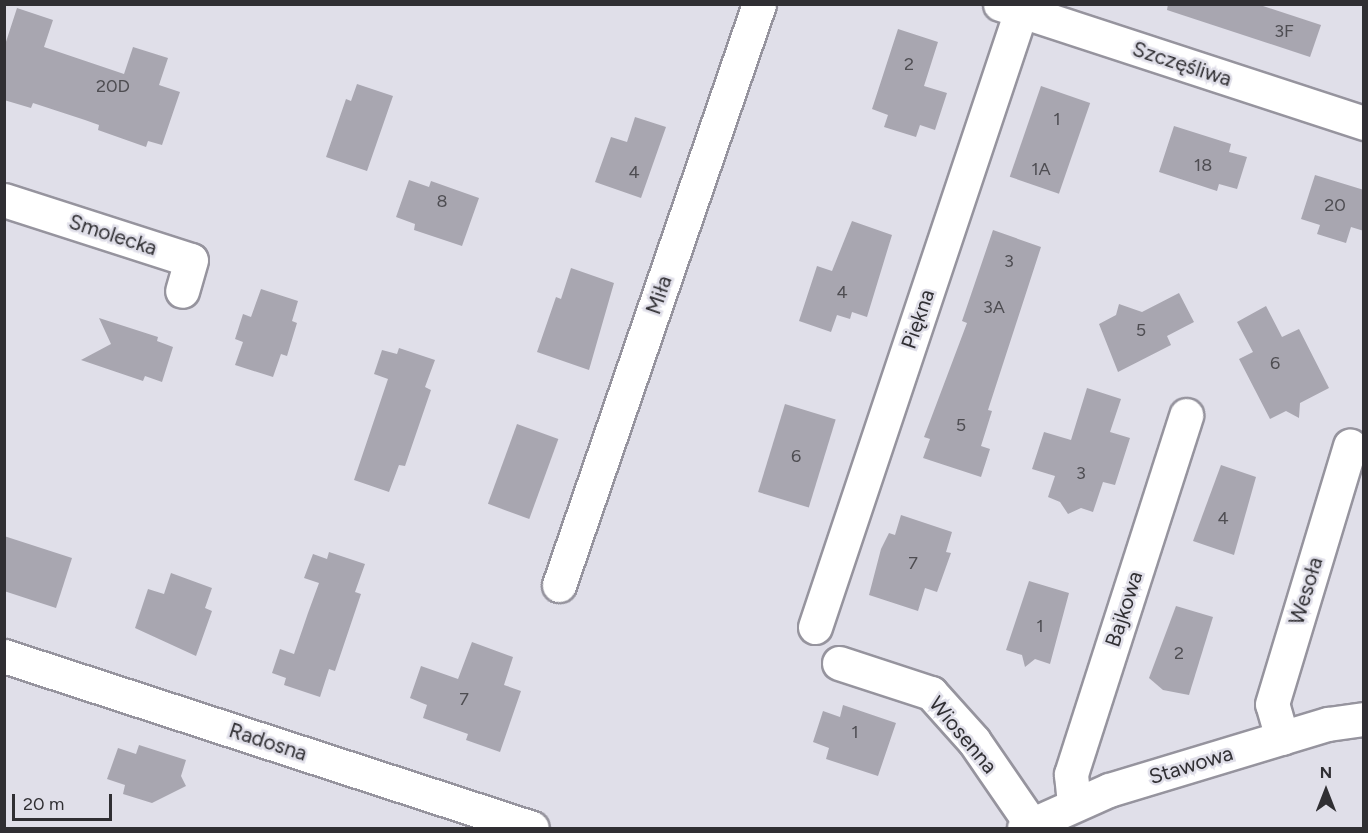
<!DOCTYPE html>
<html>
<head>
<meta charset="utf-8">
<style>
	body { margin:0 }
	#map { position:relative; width:1368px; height:833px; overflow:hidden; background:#e0dfe9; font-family:Figtree,sans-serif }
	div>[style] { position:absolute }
	.building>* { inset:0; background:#a8a6b0; transform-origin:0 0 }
	.roads { filter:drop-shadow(2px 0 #96949e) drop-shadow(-2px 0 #96949e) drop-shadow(0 2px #96949e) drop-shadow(0 -2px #96949e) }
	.minor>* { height:33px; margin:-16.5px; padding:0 16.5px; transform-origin:16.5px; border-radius:16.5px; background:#fff }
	span { translate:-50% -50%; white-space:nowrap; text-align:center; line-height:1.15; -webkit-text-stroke:5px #e0dfe9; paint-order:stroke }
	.number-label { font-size:18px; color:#4e4d52 }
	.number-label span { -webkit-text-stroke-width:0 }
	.street-label { font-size:21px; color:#302f33 }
	.frame { position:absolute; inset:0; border:6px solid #302f33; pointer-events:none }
	.north { position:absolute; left:1296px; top:761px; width:60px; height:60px; -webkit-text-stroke:4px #e0dfe9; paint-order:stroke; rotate:0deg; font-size:16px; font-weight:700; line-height:24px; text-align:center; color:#302f33 }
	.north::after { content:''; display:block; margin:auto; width:21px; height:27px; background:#302f33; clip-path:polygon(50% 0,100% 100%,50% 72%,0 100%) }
	.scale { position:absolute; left:12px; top:794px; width:100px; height:27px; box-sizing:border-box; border:3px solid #302f33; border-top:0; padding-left:8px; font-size:18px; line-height:21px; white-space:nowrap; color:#302f33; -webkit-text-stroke:4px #e0dfe9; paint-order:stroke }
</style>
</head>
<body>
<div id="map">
	<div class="building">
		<div style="clip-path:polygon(1168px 4px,1257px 4px,1321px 25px,1310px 57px,1167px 10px)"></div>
		<div style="clip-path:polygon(17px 8px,53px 20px,44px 47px,124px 74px,133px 47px,168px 58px,159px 85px,180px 92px,162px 145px,148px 141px,146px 147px,98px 130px,99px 125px,85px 120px,33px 103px,31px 108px,4px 100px,4px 48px)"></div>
		<div style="clip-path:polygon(898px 29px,938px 42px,924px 86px,947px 93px,935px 130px,920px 125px,916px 137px,884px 127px,888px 115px,872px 109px)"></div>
		<div style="clip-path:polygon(357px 84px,393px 96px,367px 171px,326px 157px,346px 99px,351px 101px)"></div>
		<div style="left:1041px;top:86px;width:52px;height:96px;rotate:19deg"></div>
		<div style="clip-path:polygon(635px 117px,666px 127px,641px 198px,595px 182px,611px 137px,627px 142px)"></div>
		<div style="clip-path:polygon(1174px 126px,1231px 144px,1229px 152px,1247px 157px,1237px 189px,1219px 184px,1217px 191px,1159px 172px)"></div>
		<div style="clip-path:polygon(1315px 175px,1364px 190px,1364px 231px,1351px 227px,1346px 243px,1317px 234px,1320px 225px,1301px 219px)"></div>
		<div style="clip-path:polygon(409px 180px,429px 187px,431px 181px,479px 198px,462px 246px,414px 230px,415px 224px,396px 217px)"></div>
		<div style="clip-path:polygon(852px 221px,892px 235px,867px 317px,852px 312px,850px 319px,837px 315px,831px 332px,799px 321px,817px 266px,832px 271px)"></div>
		<div style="clip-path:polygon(993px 230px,1041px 247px,988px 410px,992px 411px,981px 446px,990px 449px,981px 477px,923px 458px,930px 439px,924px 437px,967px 323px,962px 321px)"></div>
		<div style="clip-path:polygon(571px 268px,614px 283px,589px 370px,537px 352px,556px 297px,561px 299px)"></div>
		<div style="clip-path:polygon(261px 289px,298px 301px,292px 321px,297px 323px,287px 356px,281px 354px,273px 377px,235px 365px,243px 342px,235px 339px,243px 314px,251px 317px)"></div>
		<div style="clip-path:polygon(1179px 293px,1194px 322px,1167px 336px,1171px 345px,1118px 372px,1099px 324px,1116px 315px,1119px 304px,1142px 312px)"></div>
		<div style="clip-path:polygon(1266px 306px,1282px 337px,1299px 329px,1329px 388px,1300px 403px,1299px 418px,1286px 411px,1270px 419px,1239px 359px,1253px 352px,1237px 322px)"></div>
		<div style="clip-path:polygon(99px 318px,158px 337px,157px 341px,173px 347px,162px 382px,145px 376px,143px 381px,81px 360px,111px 344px)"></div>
		<div style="clip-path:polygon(399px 348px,435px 360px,425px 387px,431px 390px,405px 466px,399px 465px,389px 492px,354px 480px,388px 379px,374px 374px,382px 350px,397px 354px)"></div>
		<div style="clip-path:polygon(1087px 388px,1121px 399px,1110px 432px,1130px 438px,1115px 485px,1103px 482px,1093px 512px,1081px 508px,1068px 514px,1060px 502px,1048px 497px,1055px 476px,1032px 469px,1044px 432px,1071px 440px)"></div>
		<div style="left:785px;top:404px;width:53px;height:92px;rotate:17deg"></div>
		<div style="left:517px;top:424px;width:44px;height:85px;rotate:20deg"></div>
		<div style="clip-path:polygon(1221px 465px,1256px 477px,1234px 555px,1193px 541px)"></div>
		<div style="clip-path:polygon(901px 515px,952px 532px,946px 552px,951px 553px,937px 592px,925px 588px,918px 611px,869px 595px,881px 549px,889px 533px,895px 535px)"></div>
		<div style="clip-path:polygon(4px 536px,72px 558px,56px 608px,4px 591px)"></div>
		<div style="clip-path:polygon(329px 552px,365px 564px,355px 592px,361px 594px,335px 671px,329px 669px,320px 697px,284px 685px,286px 678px,272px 673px,280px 649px,294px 654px,308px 613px,319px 583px,304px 578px,313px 554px,327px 559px)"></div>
		<div style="clip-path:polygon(171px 573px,212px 588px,205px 608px,212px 611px,196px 656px,135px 628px,148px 589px,164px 594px)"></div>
		<div style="clip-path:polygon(1029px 581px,1069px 593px,1050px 664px,1035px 659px,1025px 667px,1022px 655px,1006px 650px)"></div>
		<div style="clip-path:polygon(1176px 606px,1213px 617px,1189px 695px,1163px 690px,1149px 678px)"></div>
		<div style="clip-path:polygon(472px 642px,513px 657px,504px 685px,521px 691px,500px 752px,466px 740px,468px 734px,423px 718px,427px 705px,410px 698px,421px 666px,458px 679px)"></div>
		<div style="clip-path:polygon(843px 705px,896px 723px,878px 776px,826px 759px,829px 748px,813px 742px,823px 711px,840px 717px)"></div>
		<div style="clip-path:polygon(139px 745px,186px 760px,181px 776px,186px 786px,152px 803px,123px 794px,125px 785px,107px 779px,118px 748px,136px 754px)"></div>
	</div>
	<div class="roads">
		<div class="minor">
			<div style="left:1000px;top:4px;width:383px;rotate:18.1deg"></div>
			<div style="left:4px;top:200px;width:196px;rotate:17.8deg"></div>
			<div style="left:191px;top:260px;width:32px;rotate:106deg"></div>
			<div style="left:559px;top:585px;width:614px;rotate:-71deg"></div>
			<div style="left:815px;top:627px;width:650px;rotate:-71.51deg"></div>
			<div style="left:4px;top:656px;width:555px;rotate:18.04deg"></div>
			<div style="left:839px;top:663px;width:97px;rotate:18.1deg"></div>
			<div style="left:931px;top:693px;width:64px;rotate:48.1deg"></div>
			<div style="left:974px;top:741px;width:101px;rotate:55.5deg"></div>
			<div style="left:1282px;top:738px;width:35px;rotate:-106deg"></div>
			<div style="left:1272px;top:704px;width:270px;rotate:-73.2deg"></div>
			<div style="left:1074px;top:803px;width:29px;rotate:-96deg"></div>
			<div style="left:1071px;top:774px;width:377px;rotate:-72.2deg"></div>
			<div style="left:1024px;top:828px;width:93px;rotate:-24.1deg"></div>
			<div style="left:1109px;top:790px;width:229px;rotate:-16.8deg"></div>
			<div style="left:1328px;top:724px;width:36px;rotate:-8deg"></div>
		</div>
	</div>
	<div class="number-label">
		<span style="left:1284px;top:31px">3F</span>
		<span style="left:909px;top:64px">2</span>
		<span style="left:113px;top:86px">20D</span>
		<span style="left:1057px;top:119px">1</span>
		<span style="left:1203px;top:165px">18</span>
		<span style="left:1041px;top:169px">1A</span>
		<span style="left:634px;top:172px">4</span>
		<span style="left:442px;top:201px">8</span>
		<span style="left:1335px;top:205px">20</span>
		<span style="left:1009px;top:261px">3</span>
		<span style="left:842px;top:292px">4</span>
		<span style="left:994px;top:307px">3A</span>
		<span style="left:1141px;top:330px">5</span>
		<span style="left:1275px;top:363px">6</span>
		<span style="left:961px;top:425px">5</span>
		<span style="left:796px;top:456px">6</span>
		<span style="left:1081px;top:473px">3</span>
		<span style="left:1223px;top:518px">4</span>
		<span style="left:913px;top:563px">7</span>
		<span style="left:1040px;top:626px">1</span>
		<span style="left:1179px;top:653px">2</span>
		<span style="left:464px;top:699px">7</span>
		<span style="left:855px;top:732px">1</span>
	</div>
	<div class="street-label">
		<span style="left:1182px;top:64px;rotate:18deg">Szczęśliwa</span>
		<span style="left:113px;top:235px;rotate:18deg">Smolecka</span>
		<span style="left:659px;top:295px;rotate:-71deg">Miła</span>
		<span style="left:918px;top:319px;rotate:-71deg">Piękna</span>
		<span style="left:1306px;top:591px;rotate:-73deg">Wesoła</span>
		<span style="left:1124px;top:609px;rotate:-72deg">Bajkowa</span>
		<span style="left:963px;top:735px;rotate:50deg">Wiosenna</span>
		<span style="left:268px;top:742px;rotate:18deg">Radosna</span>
		<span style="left:1191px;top:765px;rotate:-17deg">Stawowa</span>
	</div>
	<div class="frame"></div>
	<div class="north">N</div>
	<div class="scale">20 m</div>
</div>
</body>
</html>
